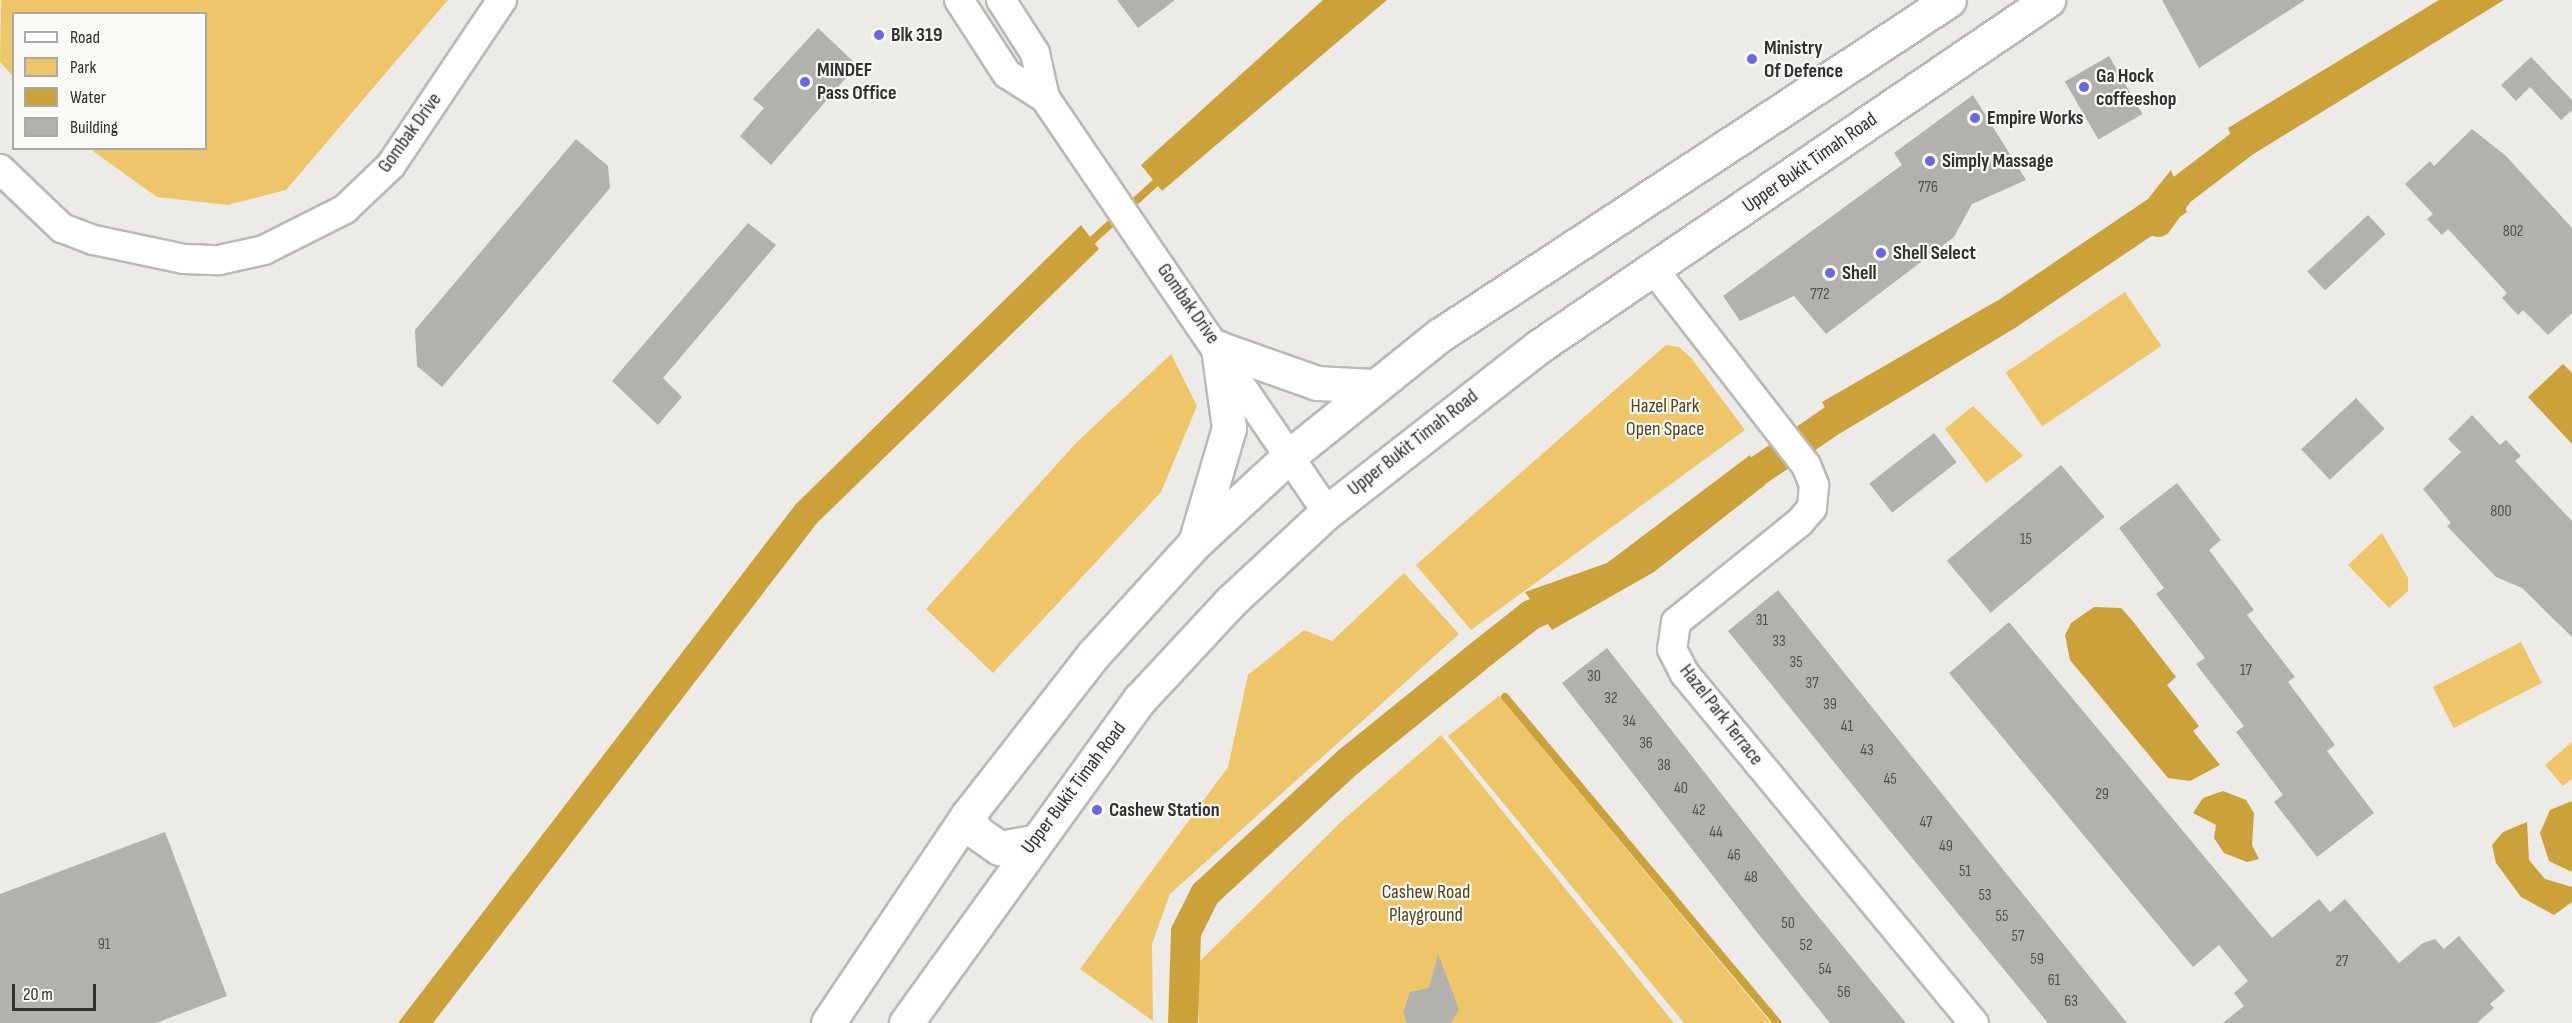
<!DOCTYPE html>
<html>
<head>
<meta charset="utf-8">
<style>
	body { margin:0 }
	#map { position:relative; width:2572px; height:1023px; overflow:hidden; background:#edebe8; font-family:"Sofia Sans Condensed",sans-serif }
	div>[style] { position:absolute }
	.green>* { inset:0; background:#eec669; transform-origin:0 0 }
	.water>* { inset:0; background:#cba239 }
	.stream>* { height:8px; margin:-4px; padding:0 4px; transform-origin:4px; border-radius:4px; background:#cba239 }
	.canal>* { height:30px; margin:-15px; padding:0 15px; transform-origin:15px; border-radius:15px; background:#cba239 }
	.building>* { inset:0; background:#b2b1ae; transform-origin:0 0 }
	.roads { filter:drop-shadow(2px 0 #bab9b6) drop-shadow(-2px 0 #bab9b6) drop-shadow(0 2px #bab9b6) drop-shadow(0 -2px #bab9b6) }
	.street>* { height:28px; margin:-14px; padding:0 14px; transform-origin:14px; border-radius:14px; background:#fff }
	.highway>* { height:33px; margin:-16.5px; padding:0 16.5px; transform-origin:16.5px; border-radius:16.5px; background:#fff }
	.dots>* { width:16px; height:16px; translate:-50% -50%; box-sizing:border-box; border:3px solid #faf9f6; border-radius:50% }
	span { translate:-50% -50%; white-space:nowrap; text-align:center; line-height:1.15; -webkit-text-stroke:4.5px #faf9f6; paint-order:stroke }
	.number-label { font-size:16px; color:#525150 }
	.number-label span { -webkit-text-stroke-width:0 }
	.poi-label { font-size:20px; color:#323130; font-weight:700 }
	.left { translate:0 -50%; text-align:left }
	.street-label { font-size:20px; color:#323130 }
	.park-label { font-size:20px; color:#544218 }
	.legend { position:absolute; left:12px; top:12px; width:195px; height:138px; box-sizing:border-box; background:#faf9f6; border:2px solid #aaa9a7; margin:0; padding:8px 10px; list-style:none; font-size:18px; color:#323130 }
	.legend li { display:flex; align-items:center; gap:12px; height:30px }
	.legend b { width:30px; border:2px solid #aaa9a7 }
	.scale { position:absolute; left:12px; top:984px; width:84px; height:27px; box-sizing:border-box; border:3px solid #323130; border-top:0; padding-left:8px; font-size:18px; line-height:21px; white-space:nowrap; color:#323130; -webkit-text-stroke:4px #faf9f6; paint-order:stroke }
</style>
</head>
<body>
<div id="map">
	<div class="green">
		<div style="clip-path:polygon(1px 0,448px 0,286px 190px,228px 205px,157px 197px,90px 149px,206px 148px,206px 14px,14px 14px,13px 76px,0 62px)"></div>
		<div style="left:2125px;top:292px;width:65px;height:144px;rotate:56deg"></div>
		<div style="clip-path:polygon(1666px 345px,1679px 347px,1692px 359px,1745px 430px,1471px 630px,1416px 565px)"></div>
		<div style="clip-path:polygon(1171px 354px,1197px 406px,1161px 492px,993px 673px,926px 609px,1076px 443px)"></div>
		<div style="clip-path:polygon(1973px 406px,2023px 456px,1986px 483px,1945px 429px)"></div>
		<div style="clip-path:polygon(2382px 533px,2408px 578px,2408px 591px,2389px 608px,2348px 565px)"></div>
		<div style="clip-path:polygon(1404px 573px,1459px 634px,1170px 894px,1152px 944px,1153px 1021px,1080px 969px,1228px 767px,1248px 675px,1304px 630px,1332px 641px)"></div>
		<div style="left:2521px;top:642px;width:46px;height:99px;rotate:63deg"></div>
		<div style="clip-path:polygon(1499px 696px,1771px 1023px,1684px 1023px,1448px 736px)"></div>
		<div style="clip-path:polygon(1441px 735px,1674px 1023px,1199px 1023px,1198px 963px,1343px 820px)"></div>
		<div style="clip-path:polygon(2572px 742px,2572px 779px,2563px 786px,2545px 765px)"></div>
	</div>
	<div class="water">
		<div style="clip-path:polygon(1323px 0,1387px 0,1162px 191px,1141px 165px)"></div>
		<div style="clip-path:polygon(2439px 0,2504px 0,2242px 161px,2228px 128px)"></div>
		<div style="clip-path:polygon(2171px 170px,2187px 212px,2015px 328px,1839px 434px,1822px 402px,2000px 299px,2148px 199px)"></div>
		<div style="clip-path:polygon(1081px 225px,1099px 249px,817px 523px,433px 1023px,398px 1023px,796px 504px)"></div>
		<div style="clip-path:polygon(2563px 364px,2572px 373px,2572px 444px,2528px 397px)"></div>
		<div style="clip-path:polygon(1750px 455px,1765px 485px,1654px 572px,1552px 630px,1525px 592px,1607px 563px)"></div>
		<div style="clip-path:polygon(2094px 607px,2121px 608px,2131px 619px,2176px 677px,2167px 685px,2199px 726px,2193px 731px,2220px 765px,2190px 781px,2168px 778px,2070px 660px,2065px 635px,2071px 623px)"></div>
		<div style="clip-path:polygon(2223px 791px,2246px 800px,2254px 813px,2252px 845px,2259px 859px,2247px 862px,2224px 853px,2214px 838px,2216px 825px,2193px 813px,2203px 798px)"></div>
		<div style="clip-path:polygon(2572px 801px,2572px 872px,2549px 861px,2540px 833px,2550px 810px)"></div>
		<div style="clip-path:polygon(2527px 822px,2529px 860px,2545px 879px,2572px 887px,2572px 902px,2554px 915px,2521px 897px,2496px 863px,2492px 845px,2503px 832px)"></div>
	</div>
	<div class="stream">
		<div style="left:1085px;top:247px;width:104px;rotate:-42.3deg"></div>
		<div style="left:1505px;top:697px;width:425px;rotate:50.1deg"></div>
	</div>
	<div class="canal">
		<div style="left:2158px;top:222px;width:38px;rotate:-55deg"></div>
		<div style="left:2180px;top:191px;width:111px;rotate:-37.3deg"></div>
		<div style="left:1724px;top:494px;width:171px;rotate:-34.2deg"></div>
		<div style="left:1183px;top:1023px;width:91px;rotate:-88.1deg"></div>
		<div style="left:1186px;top:932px;width:42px;rotate:-63.4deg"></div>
		<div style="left:1205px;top:894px;width:195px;rotate:-42.7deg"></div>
		<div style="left:1348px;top:762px;width:164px;rotate:-39deg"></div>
		<div style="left:1475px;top:659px;width:71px;rotate:-38.2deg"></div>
		<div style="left:1531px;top:615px;width:49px;rotate:-24deg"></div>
	</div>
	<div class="building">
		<div style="clip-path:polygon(1117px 0,1175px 0,1138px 28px)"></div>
		<div style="clip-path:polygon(2162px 0,2305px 0,2199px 68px)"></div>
		<div style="clip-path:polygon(818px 28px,857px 65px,771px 165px,740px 136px,764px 108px,753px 99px)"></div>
		<div style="left:2109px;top:56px;width:67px;height:51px;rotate:60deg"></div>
		<div style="clip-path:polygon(2531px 57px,2572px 100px,2572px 110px,2561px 120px,2530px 87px,2516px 101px,2501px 85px)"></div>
		<div style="clip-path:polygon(1973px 95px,2026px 180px,1972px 204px,1954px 237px,1826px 334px,1794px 296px,1740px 321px,1723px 296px,1902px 165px,1894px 153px)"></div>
		<div style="clip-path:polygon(2472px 129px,2506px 156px,2572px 228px,2572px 313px,2548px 335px,2523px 310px,2518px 315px,2502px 298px,2507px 293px,2448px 229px,2442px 235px,2427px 219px,2433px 214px,2405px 184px,2430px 161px,2434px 166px)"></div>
		<div style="clip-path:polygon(576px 139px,608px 166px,610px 188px,442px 387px,417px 366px,415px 330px)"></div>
		<div style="left:2368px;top:215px;width:26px;height:83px;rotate:47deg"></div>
		<div style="clip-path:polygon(748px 223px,776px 245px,663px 378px,682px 397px,658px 425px,612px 381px)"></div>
		<div style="left:2356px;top:398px;width:42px;height:75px;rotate:47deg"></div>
		<div style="clip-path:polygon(2472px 415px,2500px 445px,2506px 440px,2521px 456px,2515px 461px,2572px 521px,2572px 637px,2522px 588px,2496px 577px,2447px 526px,2451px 523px,2423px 489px,2461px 452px,2448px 439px)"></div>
		<div style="left:1934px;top:433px;width:37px;height:82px;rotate:52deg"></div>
		<div style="left:2061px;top:465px;width:68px;height:149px;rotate:50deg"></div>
		<div style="clip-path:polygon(2177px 483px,2221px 540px,2209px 550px,2254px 610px,2247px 615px,2295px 677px,2288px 682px,2335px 745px,2327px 751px,2374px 813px,2317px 857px,2274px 802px,2283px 795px,2236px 732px,2244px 726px,2196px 664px,2205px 658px,2156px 594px,2164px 588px,2119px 528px)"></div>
		<div style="clip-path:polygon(1778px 590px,1846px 675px,2127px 1023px,2048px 1023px,1876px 814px,1728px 631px)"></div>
		<div style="clip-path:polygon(2009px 622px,2272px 938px,2319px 899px,2330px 912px,2345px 899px,2399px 963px,2423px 943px,2435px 939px,2444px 949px,2459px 936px,2505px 991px,2490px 1004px,2494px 1008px,2477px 1023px,2223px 1023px,2244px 1006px,2234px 993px,2248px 981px,2219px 945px,2193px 967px,1949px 673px)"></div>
		<div style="clip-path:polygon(1607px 648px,1800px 894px,1906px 1023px,1830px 1023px,1756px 931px,1562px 683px)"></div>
		<div style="clip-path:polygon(165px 832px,227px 996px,156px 1023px,0 1023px,0 894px)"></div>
		<div style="clip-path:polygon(1438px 954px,1459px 1009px,1451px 1023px,1407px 1023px,1403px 1013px,1410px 992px,1429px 988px)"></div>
	</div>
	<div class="roads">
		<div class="street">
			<div style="left:959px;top:0;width:88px;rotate:57deg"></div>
			<div style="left:1007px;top:74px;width:45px;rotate:32.3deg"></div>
			<div style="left:1001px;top:0;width:63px;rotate:57.3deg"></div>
			<div style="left:1035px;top:53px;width:46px;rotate:77.5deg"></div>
			<div style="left:1045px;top:98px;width:501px;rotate:55.74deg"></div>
			<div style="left:0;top:169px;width:86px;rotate:43.6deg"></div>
			<div style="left:62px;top:228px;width:34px;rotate:21deg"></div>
			<div style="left:94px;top:240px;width:92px;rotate:11.9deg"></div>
			<div style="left:184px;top:259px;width:35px;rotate:2deg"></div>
			<div style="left:219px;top:260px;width:46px;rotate:-12.5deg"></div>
			<div style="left:264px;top:250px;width:91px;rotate:-26.8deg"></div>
			<div style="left:345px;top:209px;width:64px;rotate:-43.7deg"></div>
			<div style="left:391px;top:165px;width:199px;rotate:-56.1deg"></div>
			<div style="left:1654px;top:270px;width:247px;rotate:52.1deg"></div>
			<div style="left:1806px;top:465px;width:22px;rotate:68deg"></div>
			<div style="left:1814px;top:485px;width:23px;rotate:95deg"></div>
			<div style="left:1812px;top:508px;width:18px;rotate:131deg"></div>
			<div style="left:1800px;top:522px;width:159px;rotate:141.1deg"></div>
			<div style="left:1676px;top:622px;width:27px;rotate:98deg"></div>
			<div style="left:1672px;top:649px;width:28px;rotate:63deg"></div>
			<div style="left:1685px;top:674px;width:453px;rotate:50.4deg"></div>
		</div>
		<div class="highway">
			<div style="left:1196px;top:540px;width:117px;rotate:-73.6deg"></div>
			<div style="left:1229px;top:428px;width:81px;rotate:-97.8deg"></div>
			<div style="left:1218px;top:348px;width:105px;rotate:19.5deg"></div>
			<div style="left:1317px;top:383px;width:58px;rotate:3deg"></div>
			<div style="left:968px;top:815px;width:17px;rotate:66deg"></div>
			<div style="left:975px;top:831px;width:29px;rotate:35deg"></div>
			<div style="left:999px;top:848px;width:36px;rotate:-10deg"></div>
			<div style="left:828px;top:1023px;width:251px;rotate:-56.1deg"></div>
			<div style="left:968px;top:815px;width:203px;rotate:-52deg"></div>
			<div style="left:1093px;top:655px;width:150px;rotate:-47.7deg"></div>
			<div style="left:1194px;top:544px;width:128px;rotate:-42.8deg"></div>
			<div style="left:1288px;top:457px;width:195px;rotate:-38.8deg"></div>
			<div style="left:1440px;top:335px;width:609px;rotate:-33.35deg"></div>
			<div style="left:906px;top:1023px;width:400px;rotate:-54.2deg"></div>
			<div style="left:1140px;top:699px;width:132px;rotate:-47.1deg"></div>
			<div style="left:1230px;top:602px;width:132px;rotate:-42.9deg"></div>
			<div style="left:1327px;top:512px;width:268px;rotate:-38deg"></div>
			<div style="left:1538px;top:347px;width:617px;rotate:-34.23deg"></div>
		</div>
	</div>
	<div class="dots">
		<div style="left:879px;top:35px;background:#6a67e1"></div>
		<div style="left:1752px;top:59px;background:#6a67e1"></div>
		<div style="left:805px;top:82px;background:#6a67e1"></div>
		<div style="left:2084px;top:87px;background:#6a67e1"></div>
		<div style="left:1975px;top:118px;background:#6a67e1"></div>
		<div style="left:1930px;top:161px;background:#6a67e1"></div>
		<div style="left:1881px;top:253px;background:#6a67e1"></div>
		<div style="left:1830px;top:273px;background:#6a67e1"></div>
		<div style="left:1097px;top:810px;background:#6a67e1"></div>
	</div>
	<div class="number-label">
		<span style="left:1928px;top:188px">776</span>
		<span style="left:2513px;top:232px">802</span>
		<span style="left:1820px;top:295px">772</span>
		<span style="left:2501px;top:512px">800</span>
		<span style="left:2026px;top:540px">15</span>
		<span style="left:1762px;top:621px">31</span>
		<span style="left:1779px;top:642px">33</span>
		<span style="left:1796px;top:663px">35</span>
		<span style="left:2246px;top:671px">17</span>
		<span style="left:1594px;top:677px">30</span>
		<span style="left:1812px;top:684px">37</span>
		<span style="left:1611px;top:699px">32</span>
		<span style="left:1830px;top:705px">39</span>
		<span style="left:1629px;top:722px">34</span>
		<span style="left:1847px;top:727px">41</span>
		<span style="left:1646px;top:744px">36</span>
		<span style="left:1867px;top:751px">43</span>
		<span style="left:1664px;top:766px">38</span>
		<span style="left:1890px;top:780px">45</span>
		<span style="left:1681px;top:789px">40</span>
		<span style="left:2102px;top:795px">29</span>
		<span style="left:1699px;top:811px">42</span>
		<span style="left:1926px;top:823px">47</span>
		<span style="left:1716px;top:833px">44</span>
		<span style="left:1946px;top:847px">49</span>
		<span style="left:1734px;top:856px">46</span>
		<span style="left:1965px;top:872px">51</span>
		<span style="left:1751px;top:878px">48</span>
		<span style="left:1985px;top:896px">53</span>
		<span style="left:2002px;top:917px">55</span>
		<span style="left:1788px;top:924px">50</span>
		<span style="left:2018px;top:937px">57</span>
		<span style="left:104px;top:945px">91</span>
		<span style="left:1806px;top:946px">52</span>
		<span style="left:2037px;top:960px">59</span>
		<span style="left:2342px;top:962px">27</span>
		<span style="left:1825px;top:970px">54</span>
		<span style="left:2054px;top:981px">61</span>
		<span style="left:1844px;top:993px">56</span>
		<span style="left:2071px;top:1002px">63</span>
	</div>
	<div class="poi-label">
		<span class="left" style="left:891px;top:35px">Blk 319</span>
		<span class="left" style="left:1764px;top:60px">Ministry<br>Of Defence</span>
		<span class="left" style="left:817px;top:82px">MINDEF<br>Pass Office</span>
		<span class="left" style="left:2096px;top:88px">Ga Hock<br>coffeeshop</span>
		<span class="left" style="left:1987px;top:118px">Empire Works</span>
		<span class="left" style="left:1942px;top:161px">Simply Massage</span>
		<span class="left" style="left:1893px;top:253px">Shell Select</span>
		<span class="left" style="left:1842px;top:273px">Shell</span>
		<span class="left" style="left:1109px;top:810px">Cashew Station</span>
	</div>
	<div class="street-label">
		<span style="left:410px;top:133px;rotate:-54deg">Gombak Drive</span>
		<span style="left:1810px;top:163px;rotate:-35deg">Upper Bukit Timah Road</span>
		<span style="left:1188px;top:304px;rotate:55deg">Gombak Drive</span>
		<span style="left:1413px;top:443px;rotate:-38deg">Upper Bukit Timah Road</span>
		<span style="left:1721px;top:715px;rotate:52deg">Hazel Park Terrace</span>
		<span style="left:1074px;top:788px;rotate:-53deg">Upper Bukit Timah Road</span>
	</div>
	<div class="park-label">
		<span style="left:1665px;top:418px">Hazel Park<br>Open Space</span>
		<span style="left:1426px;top:904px">Cashew Road<br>Playground</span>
	</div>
	<ul class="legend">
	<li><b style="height:8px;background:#fff"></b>Road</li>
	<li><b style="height:16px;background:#eec669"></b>Park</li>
	<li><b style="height:16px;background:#cba239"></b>Water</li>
	<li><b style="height:16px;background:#b2b1ae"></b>Building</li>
	</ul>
	<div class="scale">20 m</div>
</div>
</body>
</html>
